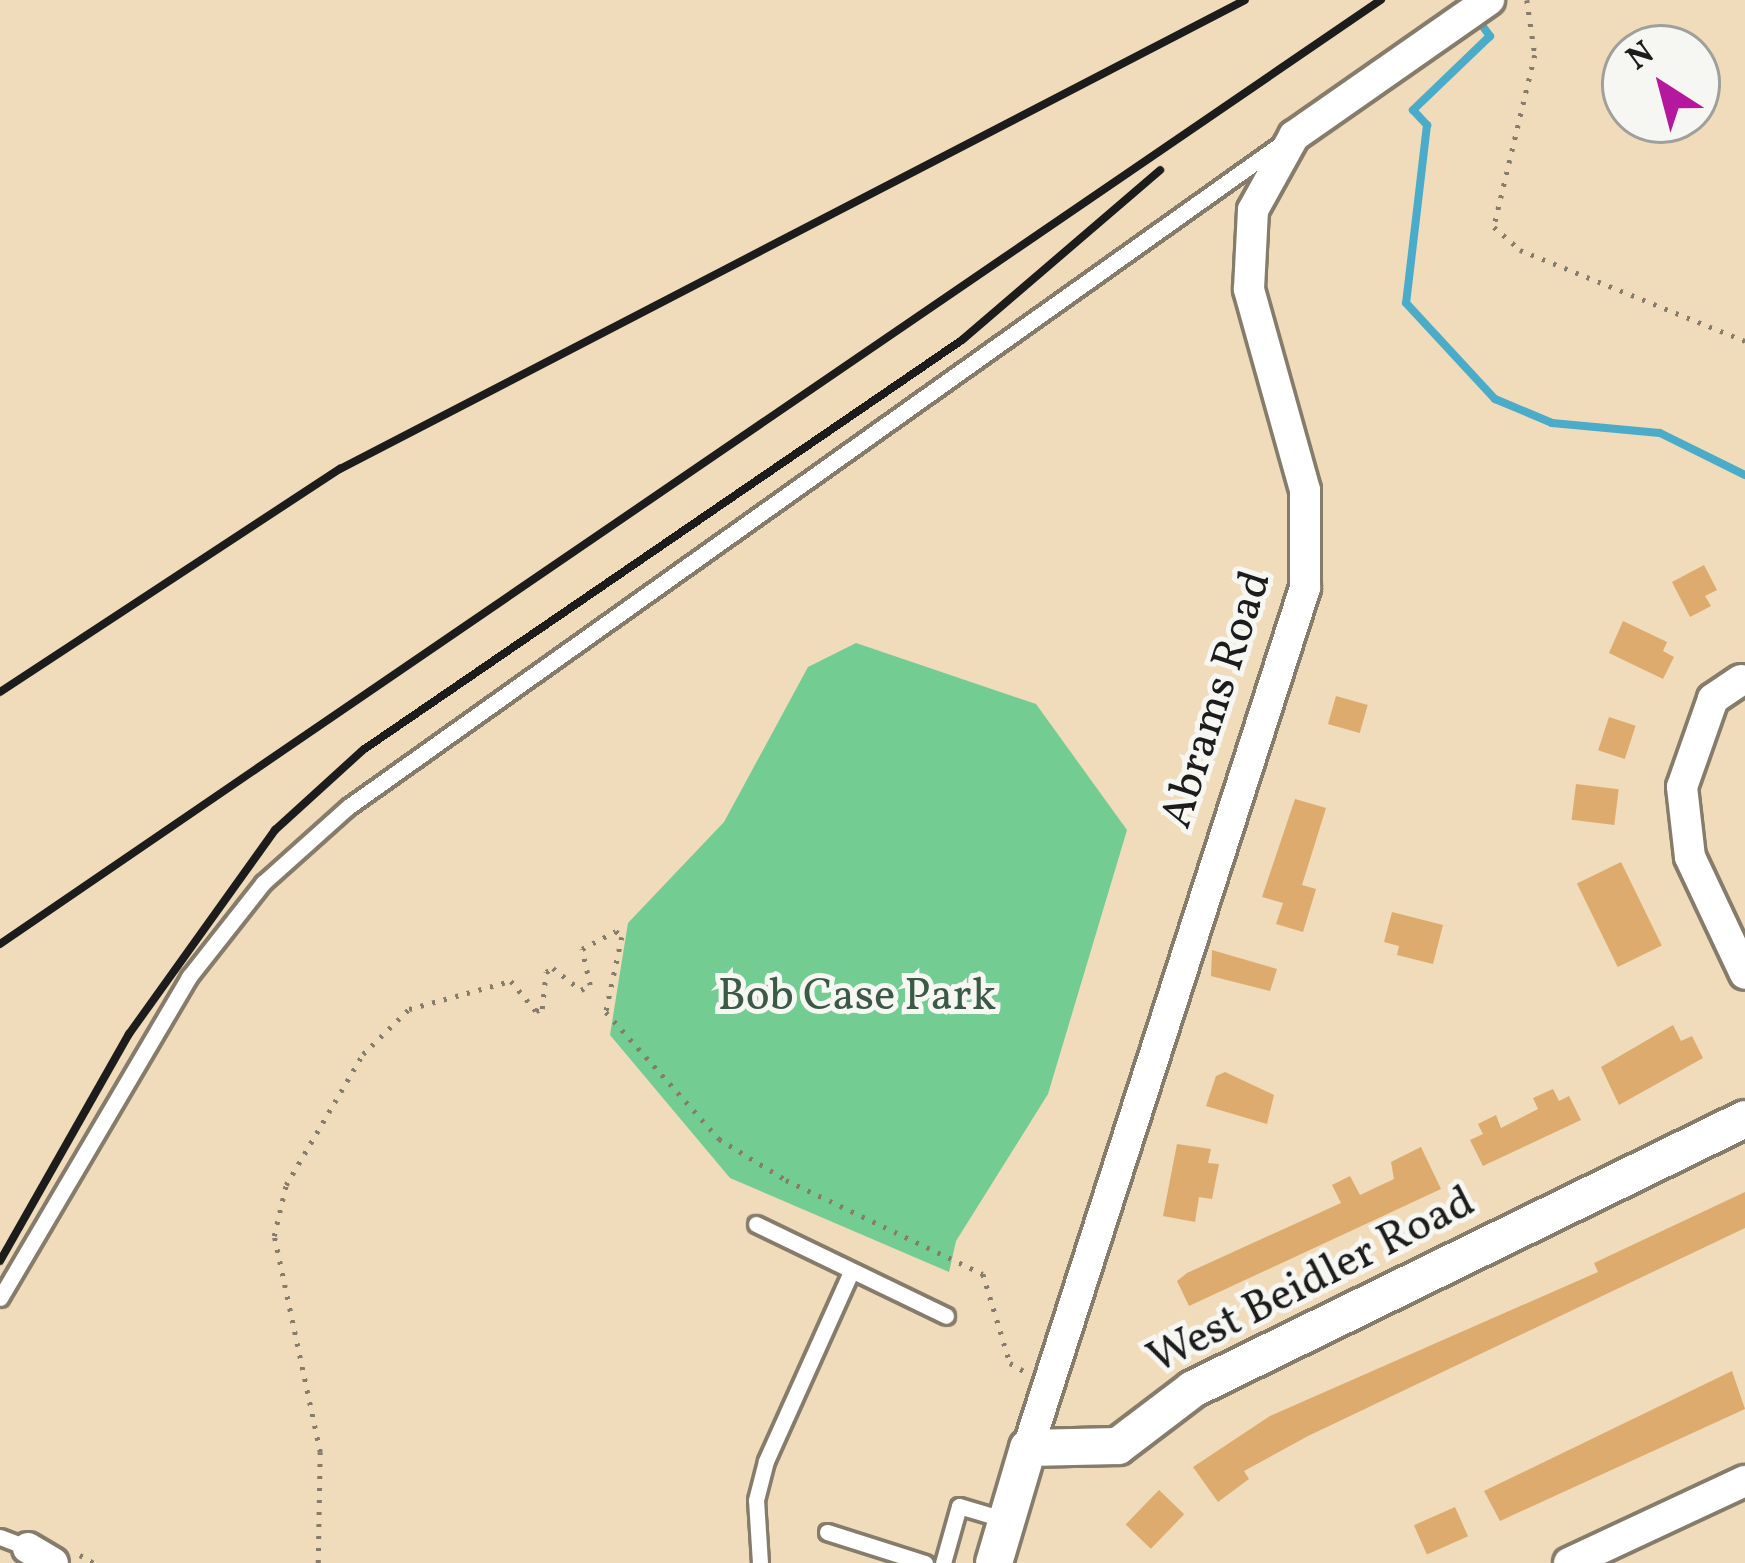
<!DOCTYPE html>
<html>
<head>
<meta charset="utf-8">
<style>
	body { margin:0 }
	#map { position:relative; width:1745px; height:1563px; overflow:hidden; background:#f0dbba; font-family:Vollkorn,serif }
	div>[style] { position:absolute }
	.green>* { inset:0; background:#73cc92 }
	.stream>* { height:8px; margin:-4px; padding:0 4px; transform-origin:4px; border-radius:4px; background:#4aacc9 }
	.building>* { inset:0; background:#ddab6e; transform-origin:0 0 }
	.path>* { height:4.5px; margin-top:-2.25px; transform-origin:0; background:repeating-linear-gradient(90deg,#867c6b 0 3px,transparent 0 12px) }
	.roads { filter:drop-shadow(3px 0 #867c6b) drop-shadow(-3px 0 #867c6b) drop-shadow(0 3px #867c6b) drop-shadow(0 -3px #867c6b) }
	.service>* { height:15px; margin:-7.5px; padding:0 7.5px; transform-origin:7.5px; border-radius:7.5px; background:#fff }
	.minor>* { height:30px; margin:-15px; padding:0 15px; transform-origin:15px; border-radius:15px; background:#fff }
	.tertiary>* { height:36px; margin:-18px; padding:0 18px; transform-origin:18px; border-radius:18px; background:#fff }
	.rail>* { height:8px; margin:-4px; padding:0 4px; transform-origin:4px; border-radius:4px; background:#1c1c1c }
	span { translate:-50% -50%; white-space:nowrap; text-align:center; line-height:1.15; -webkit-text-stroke:10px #f6f6f2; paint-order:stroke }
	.street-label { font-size:45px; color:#1c1c1c }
	.park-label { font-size:45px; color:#3a5a45 }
	.north { position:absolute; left:1601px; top:24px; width:120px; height:120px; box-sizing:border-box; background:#f6f6f2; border:3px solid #9f9f9c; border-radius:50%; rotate:324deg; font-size:33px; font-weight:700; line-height:48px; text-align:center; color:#1c1c1c }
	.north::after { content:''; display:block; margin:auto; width:42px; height:54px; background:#b5179e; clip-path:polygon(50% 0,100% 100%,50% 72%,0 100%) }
</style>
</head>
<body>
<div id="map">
	<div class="green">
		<div style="clip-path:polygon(856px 643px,1036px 704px,1127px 830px,1048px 1094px,956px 1241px,949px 1272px,730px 1178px,610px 1035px,628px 923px,724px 822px,808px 667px)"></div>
	</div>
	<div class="stream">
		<div style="left:1476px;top:17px;width:24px;rotate:54deg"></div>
		<div style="left:1490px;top:36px;width:107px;rotate:136.1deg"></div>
		<div style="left:1413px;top:110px;width:21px;rotate:47deg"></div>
		<div style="left:1427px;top:125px;width:179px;rotate:96.7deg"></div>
		<div style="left:1406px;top:303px;width:131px;rotate:47.2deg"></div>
		<div style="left:1495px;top:399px;width:62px;rotate:22.8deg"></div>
		<div style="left:1552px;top:423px;width:108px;rotate:5.3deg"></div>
		<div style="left:1660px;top:433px;width:95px;rotate:26.3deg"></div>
	</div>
	<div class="building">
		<div style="clip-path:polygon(1704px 565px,1717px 590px,1705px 596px,1711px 606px,1690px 617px,1672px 582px)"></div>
		<div style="clip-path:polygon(1623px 621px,1667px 642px,1663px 651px,1674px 657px,1663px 679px,1609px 653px)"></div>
		<div style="left:1336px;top:696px;width:33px;height:29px;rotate:16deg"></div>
		<div style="left:1609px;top:717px;width:28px;height:35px;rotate:18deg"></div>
		<div style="left:1576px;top:784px;width:43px;height:36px;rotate:7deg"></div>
		<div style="clip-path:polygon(1295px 799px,1326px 808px,1302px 885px,1316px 889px,1303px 932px,1276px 924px,1283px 903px,1262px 897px)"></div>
		<div style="left:1621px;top:862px;width:93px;height:49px;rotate:64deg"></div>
		<div style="clip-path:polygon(1392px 912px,1443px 925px,1433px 964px,1397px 955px,1399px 946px,1384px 942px)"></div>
		<div style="clip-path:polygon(1212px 950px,1277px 969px,1270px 991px,1211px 976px)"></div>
		<div style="clip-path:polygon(1673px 1025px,1681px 1041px,1692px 1036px,1703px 1058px,1619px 1105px,1601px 1067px)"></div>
		<div style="clip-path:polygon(1225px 1072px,1274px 1095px,1267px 1124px,1206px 1106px,1216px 1076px)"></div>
		<div style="clip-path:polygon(1553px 1089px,1559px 1101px,1569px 1096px,1581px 1120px,1483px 1166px,1470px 1140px,1483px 1134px,1478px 1124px,1496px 1115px,1501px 1128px,1538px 1109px,1533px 1098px)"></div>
		<div style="clip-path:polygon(1177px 1144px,1211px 1149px,1208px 1163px,1219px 1164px,1212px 1199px,1199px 1197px,1195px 1222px,1163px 1216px)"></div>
		<div style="clip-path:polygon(1421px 1147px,1441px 1189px,1189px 1306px,1177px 1281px,1187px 1273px,1341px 1203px,1332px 1185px,1350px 1176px,1360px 1195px,1394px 1179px,1391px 1162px)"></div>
		<div style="clip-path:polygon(1745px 1192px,1745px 1228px,1308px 1436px,1244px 1471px,1249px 1479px,1218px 1502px,1193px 1467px,1270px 1416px,1598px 1272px,1594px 1263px)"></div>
		<div style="clip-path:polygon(1732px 1371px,1745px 1409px,1500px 1521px,1484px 1491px)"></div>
		<div style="left:1159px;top:1490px;width:35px;height:48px;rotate:44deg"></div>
		<div style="left:1455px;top:1507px;width:32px;height:45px;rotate:66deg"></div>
	</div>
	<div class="path">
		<div style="left:1527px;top:0;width:56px;rotate:81.7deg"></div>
		<div style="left:1535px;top:55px;width:177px;rotate:103.4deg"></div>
		<div style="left:1494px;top:227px;width:35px;rotate:41deg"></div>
		<div style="left:1520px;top:250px;width:243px;rotate:22deg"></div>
		<div style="left:80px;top:1555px;width:16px;rotate:30deg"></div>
		<div style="left:318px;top:1563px;width:111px;rotate:-89deg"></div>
		<div style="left:320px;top:1452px;width:221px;rotate:-102deg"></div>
		<div style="left:274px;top:1236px;width:52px;rotate:-76.8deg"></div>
		<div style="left:286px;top:1185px;width:152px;rotate:-59.6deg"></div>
		<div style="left:363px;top:1054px;width:64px;rotate:-44.4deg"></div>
		<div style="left:409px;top:1009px;width:106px;rotate:-15.4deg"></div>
		<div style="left:511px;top:981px;width:39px;rotate:50deg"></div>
		<div style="left:536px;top:1011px;width:6px;rotate:-18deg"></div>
		<div style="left:542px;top:1009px;width:37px;rotate:-84deg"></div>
		<div style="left:546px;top:972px;width:8px;rotate:-30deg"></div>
		<div style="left:553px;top:968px;width:36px;rotate:38deg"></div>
		<div style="left:581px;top:990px;width:10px;rotate:-29deg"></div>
		<div style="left:590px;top:985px;width:37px;rotate:-103deg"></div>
		<div style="left:582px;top:949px;width:38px;rotate:-28deg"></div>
		<div style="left:616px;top:931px;width:8px;rotate:45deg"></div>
		<div style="left:622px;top:937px;width:77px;rotate:102deg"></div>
		<div style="left:606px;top:1012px;width:170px;rotate:48.3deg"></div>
		<div style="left:719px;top:1139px;width:79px;rotate:31.5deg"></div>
		<div style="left:786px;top:1180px;width:218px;rotate:25.5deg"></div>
		<div style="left:983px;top:1274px;width:93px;rotate:73.1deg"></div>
		<div style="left:1010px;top:1363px;width:16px;rotate:30deg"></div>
	</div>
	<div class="roads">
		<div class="service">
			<div style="left:756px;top:1224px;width:211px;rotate:25.8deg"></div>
			<div style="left:0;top:1298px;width:373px;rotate:-59.5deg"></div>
			<div style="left:189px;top:977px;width:120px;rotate:-51.8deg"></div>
			<div style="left:263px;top:883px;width:114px;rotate:-41.8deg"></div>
			<div style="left:348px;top:807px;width:1145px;rotate:-35.4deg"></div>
			<div style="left:827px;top:1532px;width:103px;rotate:17.6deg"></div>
			<div style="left:0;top:1537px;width:30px;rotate:21deg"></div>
			<div style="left:760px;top:1563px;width:63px;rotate:-93.6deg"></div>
			<div style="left:756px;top:1500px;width:40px;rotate:-75.6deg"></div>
			<div style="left:766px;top:1461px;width:207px;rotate:-65.8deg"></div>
			<div style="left:943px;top:1563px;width:59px;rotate:-74.3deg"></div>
			<div style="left:959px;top:1506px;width:49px;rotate:16.6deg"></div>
		</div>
		<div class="minor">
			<div style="left:1741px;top:680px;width:34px;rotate:146deg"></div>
			<div style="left:1713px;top:699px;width:93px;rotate:109.4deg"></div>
			<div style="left:1682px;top:787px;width:70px;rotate:83.5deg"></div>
			<div style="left:1690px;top:857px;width:129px;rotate:64.8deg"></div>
			<div style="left:1028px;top:1448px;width:904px;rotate:-72.15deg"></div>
			<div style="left:1305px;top:588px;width:98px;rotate:-90deg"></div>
			<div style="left:1305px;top:490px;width:209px;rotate:-105.6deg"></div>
			<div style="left:1249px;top:289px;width:79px;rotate:-87.1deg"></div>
			<div style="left:1253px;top:210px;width:85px;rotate:-61deg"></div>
			<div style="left:1294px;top:136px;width:238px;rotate:-34.9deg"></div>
			<div style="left:28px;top:1548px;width:29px;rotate:31deg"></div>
			<div style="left:1569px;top:1563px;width:194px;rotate:-25deg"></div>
		</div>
		<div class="tertiary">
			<div style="left:994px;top:1563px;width:120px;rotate:-73.5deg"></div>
			<div style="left:1028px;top:1448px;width:90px;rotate:-1.3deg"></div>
			<div style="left:1118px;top:1446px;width:94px;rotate:-37.2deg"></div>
			<div style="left:1193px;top:1389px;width:614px;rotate:-26.06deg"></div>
		</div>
	</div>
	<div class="rail">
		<div style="left:0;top:692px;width:407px;rotate:-33.3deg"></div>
		<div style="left:340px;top:469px;width:1019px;rotate:-27.39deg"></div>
		<div style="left:0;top:944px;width:1673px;rotate:-34.36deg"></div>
		<div style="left:0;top:1261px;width:261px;rotate:-60.4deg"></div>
		<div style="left:129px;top:1034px;width:251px;rotate:-54.4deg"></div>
		<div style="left:275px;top:830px;width:119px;rotate:-42.3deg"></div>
		<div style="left:363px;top:750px;width:726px;rotate:-34.39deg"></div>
		<div style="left:962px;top:340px;width:261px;rotate:-40.6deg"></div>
	</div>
	<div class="street-label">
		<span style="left:1218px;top:700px;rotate:-72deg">Abrams Road</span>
		<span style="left:1312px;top:1282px;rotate:-27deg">West Beidler Road</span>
	</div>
	<div class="park-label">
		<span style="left:857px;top:998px">Bob Case Park</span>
	</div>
	<div class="north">N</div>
</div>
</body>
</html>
